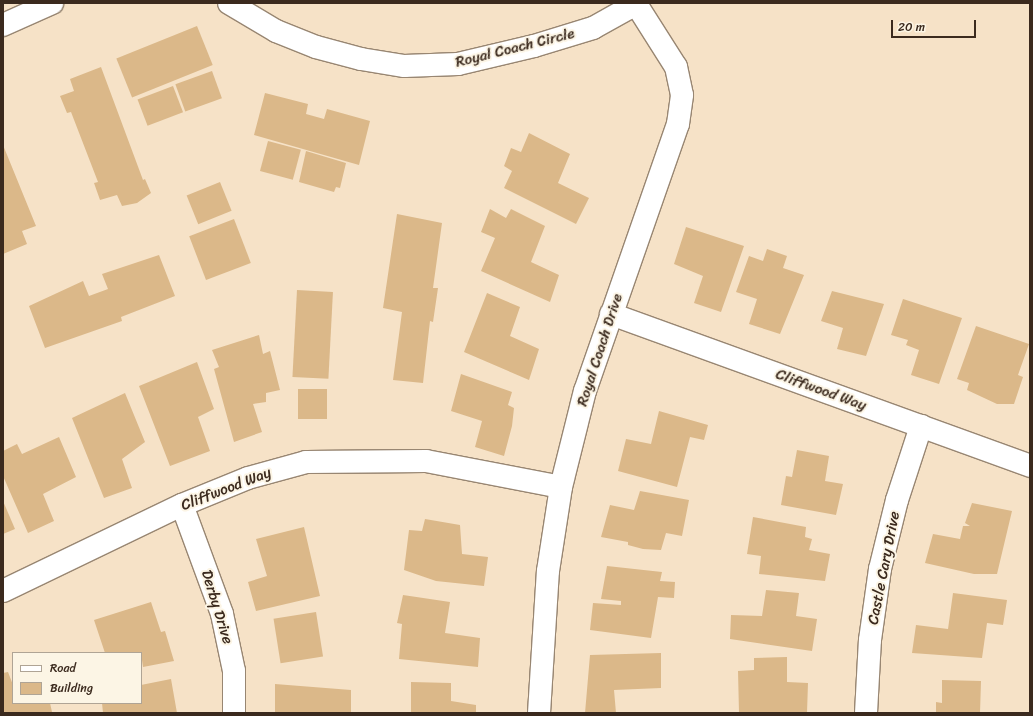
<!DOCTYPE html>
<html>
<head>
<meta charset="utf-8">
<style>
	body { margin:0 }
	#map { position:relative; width:1033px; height:716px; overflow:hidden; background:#f6e2c7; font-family:Sriracha,sans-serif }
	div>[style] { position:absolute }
	.building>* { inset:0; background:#dbb889; transform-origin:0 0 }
	.roads { filter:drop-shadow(1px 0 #988672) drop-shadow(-1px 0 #988672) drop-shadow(0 1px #988672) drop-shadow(0 -1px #988672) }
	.street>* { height:22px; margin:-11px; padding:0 11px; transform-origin:11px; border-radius:11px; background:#fff }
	span { translate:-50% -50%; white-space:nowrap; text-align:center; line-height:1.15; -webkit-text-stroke:4px #fcf5e5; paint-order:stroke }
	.street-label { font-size:15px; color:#3b2a1e }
	.frame { position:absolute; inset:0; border:4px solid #3b2a1e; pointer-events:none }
	.legend { position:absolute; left:12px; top:652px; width:130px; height:52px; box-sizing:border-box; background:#fcf5e5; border:1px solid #afa495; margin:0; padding:5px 7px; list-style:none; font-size:12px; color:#3b2a1e }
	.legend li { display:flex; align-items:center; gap:8px; height:20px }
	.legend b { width:20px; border:1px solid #afa495 }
	.scale { position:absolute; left:891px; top:20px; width:85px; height:18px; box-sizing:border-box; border:2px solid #3b2a1e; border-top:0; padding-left:5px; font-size:12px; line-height:14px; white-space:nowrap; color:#3b2a1e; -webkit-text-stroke:3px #fcf5e5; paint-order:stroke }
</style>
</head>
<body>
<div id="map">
	<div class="building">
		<div style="left:197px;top:26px;width:42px;height:87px;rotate:68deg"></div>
		<div style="clip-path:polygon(101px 67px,143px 180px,145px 179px,151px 193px,137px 203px,122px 206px,117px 195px,100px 200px,94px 183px,98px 182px,71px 112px,67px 113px,60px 96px,74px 91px,70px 79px)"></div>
		<div style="left:212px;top:71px;width:29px;height:39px;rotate:70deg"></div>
		<div style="left:173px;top:86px;width:28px;height:38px;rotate:69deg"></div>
		<div style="clip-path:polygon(265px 93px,308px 104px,306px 114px,324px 119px,327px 109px,370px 121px,359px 165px,254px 135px)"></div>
		<div style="clip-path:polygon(529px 133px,570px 154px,558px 183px,589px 198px,576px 224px,504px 188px,512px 171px,504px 166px,511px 148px,521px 152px)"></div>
		<div style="left:268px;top:141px;width:34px;height:31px;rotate:15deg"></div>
		<div style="clip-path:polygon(3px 145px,36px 226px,22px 231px,27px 244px,3px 254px)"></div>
		<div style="clip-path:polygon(306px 151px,346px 163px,340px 188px,336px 187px,334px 192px,299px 182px)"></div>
		<div style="left:220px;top:182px;width:31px;height:36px;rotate:68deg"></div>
		<div style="clip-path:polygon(490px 209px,506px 218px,511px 209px,545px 226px,531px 262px,559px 275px,550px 302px,481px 271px,495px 238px,481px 232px)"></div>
		<div style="clip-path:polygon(397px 214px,442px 223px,433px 288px,438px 288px,433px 322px,430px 321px,423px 383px,393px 380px,402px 312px,383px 308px)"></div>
		<div style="left:234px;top:219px;width:47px;height:48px;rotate:69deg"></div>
		<div style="clip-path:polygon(686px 227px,744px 246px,721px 312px,694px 303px,703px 276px,674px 264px)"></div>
		<div style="clip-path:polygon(767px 249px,787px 256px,783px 268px,804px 275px,780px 334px,749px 324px,757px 299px,736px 292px,749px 256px,763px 261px)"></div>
		<div style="clip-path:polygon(159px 255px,175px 296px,121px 317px,122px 321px,45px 348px,29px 306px,83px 281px,89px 296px,108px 289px,102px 274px)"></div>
		<div style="left:297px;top:290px;width:36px;height:87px;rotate:3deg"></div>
		<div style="clip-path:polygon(832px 291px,884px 304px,866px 356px,837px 349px,843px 328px,821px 321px)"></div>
		<div style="clip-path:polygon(487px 293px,520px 307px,510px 336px,539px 349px,529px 380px,464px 352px)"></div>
		<div style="clip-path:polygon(903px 299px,962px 318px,939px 384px,911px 375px,919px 350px,906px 345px,908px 340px,891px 335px)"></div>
		<div style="clip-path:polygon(976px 326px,1029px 344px,1018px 375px,1023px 377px,1014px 404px,997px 404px,967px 390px,969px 383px,957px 379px)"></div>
		<div style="clip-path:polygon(259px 335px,263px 354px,270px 351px,280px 390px,266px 393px,266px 402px,253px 404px,262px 432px,234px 442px,214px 369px,219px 367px,212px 350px)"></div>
		<div style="clip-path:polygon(197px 362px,214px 409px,198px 417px,210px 451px,170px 466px,139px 386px)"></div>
		<div style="clip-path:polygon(461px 374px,512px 392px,508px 405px,514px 408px,512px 426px,504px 456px,475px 447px,482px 421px,451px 411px)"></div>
		<div style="left:298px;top:389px;width:29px;height:30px"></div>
		<div style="clip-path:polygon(125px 393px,145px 442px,122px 459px,132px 488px,104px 498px,72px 418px)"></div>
		<div style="clip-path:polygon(659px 411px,708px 425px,704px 440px,690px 437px,677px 487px,618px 471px,626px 439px,651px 444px)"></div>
		<div style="clip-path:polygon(59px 437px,76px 477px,43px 494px,54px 521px,28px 533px,3px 476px,3px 451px,17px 444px,22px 454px)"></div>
		<div style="clip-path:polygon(797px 450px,829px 456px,825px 481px,843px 484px,836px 515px,781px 505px,786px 476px,792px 477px)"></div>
		<div style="clip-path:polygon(640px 491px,689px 500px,682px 536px,666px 533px,661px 550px,643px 549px,628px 545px,628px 542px,601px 537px,610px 505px,634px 510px)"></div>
		<div style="clip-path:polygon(3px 501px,15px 529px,3px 534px)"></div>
		<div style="clip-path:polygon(972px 503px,1012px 511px,997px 574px,974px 574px,925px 563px,933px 534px,960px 539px,963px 526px,970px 526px,965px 523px)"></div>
		<div style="clip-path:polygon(753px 517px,806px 527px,805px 537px,812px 539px,809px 550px,830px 554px,825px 581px,759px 574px,761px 556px,747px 554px)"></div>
		<div style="clip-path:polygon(425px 519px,460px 525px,462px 554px,488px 557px,484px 586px,436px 581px,404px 570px,409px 530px,422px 531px)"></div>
		<div style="clip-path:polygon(304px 527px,320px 596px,256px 611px,248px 582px,267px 576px,256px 539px)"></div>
		<div style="clip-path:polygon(607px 566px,662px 572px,660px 581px,675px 582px,674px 598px,658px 597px,651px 638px,590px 630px,593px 603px,621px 605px,621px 601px,601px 599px)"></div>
		<div style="clip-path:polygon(766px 590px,799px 593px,796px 616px,817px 619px,812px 651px,730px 639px,731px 615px,762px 616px)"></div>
		<div style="clip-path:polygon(953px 593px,1007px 600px,1003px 625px,987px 623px,982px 658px,912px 653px,916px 625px,948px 629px)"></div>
		<div style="clip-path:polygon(403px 595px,450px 602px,445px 633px,480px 638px,478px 667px,399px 659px,402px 624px,397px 623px)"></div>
		<div style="clip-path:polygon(151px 602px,161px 632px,165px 631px,174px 661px,143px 667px,141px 653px,105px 653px,94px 620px)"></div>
		<div style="left:316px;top:612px;width:45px;height:43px;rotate:81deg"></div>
		<div style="clip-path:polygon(661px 653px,661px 688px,614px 690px,616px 713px,585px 713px,590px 655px)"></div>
		<div style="clip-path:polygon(787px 657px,787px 682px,808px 683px,807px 713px,739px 713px,738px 671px,754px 670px,754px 658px)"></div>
		<div style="clip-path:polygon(8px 672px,13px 685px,13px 703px,50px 703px,52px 712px,3px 713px,3px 673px)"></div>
		<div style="clip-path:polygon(171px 679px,177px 713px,103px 713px,102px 703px,141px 703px,141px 685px)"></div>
		<div style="clip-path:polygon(942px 680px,981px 681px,980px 713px,936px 713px,936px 702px,942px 703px)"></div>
		<div style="clip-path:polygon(411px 682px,451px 683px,451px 701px,476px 705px,476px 713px,411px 713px)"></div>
		<div style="clip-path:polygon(275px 684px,351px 690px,351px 713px,275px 713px)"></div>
	</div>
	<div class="roads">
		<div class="street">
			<div style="left:229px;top:3px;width:55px;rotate:30.8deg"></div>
			<div style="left:276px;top:31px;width:43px;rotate:21.8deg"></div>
			<div style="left:316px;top:47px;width:47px;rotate:14.9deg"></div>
			<div style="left:361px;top:59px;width:44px;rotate:9.2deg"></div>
			<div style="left:404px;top:66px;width:54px;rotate:-2.1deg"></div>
			<div style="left:458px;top:64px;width:78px;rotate:-13.3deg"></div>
			<div style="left:534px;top:46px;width:62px;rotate:-17deg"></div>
			<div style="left:593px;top:28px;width:51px;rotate:-29.1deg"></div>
			<div style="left:3px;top:25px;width:54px;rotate:-24.2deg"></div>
			<div style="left:611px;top:314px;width:446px;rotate:19.9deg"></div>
			<div style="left:182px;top:505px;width:116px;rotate:69.8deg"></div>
			<div style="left:222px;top:614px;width:58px;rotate:78.1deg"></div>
			<div style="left:234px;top:671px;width:42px;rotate:90deg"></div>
			<div style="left:3px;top:591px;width:199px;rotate:-25.7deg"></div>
			<div style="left:182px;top:505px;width:71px;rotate:-22.2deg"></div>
			<div style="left:248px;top:478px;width:60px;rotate:-15.4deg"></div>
			<div style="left:306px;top:462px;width:120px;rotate:-0.5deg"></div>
			<div style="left:426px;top:461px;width:137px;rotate:10.9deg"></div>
			<div style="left:539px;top:713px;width:142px;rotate:-86.4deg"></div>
			<div style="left:548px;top:571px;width:85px;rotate:-81.2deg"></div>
			<div style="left:561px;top:487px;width:99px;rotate:-76deg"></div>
			<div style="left:585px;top:391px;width:283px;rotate:-70.8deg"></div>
			<div style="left:678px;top:124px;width:29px;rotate:-82deg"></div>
			<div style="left:682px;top:95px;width:29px;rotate:-102deg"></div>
			<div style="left:676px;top:67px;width:75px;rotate:-122.4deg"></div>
			<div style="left:866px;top:713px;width:73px;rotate:-86.9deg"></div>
			<div style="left:870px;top:640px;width:72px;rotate:-82deg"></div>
			<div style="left:880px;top:569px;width:71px;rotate:-76.2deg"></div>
			<div style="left:897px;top:500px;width:78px;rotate:-72deg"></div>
		</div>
	</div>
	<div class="street-label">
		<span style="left:515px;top:48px;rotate:-14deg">Royal Coach Circle</span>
		<span style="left:600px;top:350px;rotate:-72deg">Royal Coach Drive</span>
		<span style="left:821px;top:390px;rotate:20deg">Cliffwood Way</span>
		<span style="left:226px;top:489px;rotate:-21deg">Cliffwood Way</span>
		<span style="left:884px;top:568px;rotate:-79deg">Castle Cary Drive</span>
		<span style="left:217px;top:607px;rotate:73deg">Derby Drive</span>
	</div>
	<div class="frame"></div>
	<ul class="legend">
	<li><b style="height:5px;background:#fff"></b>Road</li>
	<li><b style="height:11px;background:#dbb889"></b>Building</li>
	</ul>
	<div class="scale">20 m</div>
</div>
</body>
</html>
